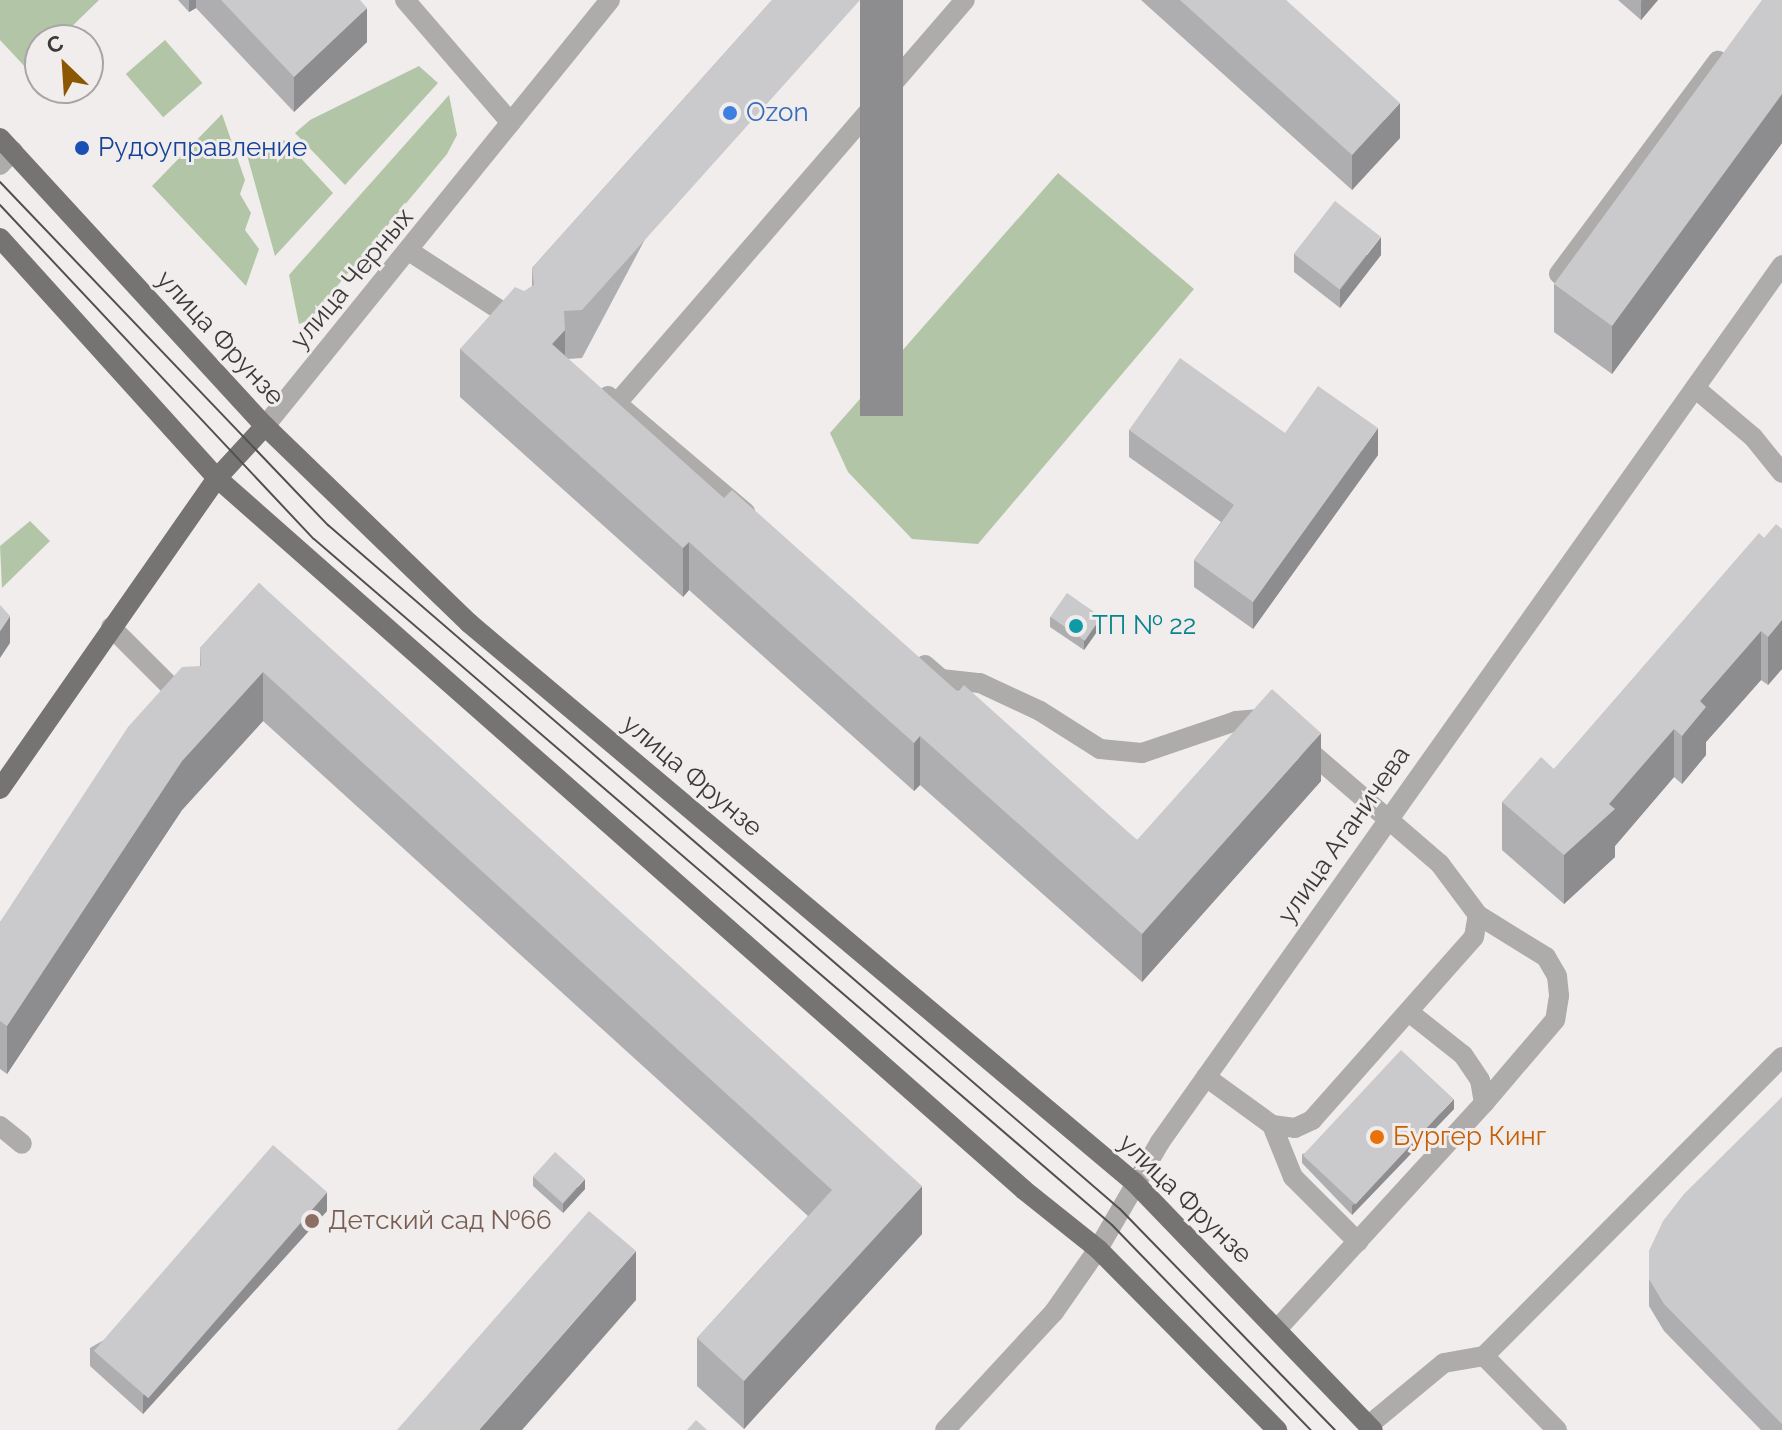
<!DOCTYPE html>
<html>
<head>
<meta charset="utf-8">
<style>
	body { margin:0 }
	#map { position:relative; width:1782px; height:1430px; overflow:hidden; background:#f1edec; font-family:Raleway,sans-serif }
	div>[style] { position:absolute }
	.green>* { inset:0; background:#b2c6a7; transform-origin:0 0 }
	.minor>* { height:20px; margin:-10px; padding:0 10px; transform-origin:10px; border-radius:10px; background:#adacaa }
	.major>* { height:20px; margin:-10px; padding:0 10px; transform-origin:10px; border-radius:10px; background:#767472 }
	.tram>* { height:2px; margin:-1px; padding:0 1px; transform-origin:1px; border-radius:1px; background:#52504f }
	.wall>* { inset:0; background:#aeadaf }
	.shaded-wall>* { inset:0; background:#8d8d8f; transform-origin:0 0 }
	.building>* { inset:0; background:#cac9cc; transform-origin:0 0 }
	.dots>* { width:22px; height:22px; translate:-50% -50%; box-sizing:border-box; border:4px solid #f1edec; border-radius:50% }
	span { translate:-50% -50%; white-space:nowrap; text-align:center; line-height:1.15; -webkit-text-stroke:6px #f1edec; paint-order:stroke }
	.shop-label { font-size:26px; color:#366cbe }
	.left { translate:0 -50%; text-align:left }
	.transit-label { font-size:26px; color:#164399 }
	.street-label { font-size:26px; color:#3c3a39 }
	.culture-label { font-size:26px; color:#0d838f }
	.food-label { font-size:26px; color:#c56008 }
	.education-label { font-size:26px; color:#785e54 }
	.north { position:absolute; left:24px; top:24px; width:80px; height:80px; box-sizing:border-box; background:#f1edec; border:2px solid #a9a5a4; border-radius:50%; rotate:335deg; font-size:22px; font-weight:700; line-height:32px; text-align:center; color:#3c3a39 }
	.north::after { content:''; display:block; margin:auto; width:28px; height:36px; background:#8b5703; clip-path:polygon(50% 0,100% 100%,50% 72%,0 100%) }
</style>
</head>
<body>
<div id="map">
	<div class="green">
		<div style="clip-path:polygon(0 0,99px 0,58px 40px,40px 40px,40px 58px,28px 70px,0 40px)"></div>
		<div style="left:165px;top:40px;width:57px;height:52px;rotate:49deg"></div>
		<div style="clip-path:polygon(419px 66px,438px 83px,345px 185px,295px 133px,310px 120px)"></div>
		<div style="clip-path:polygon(449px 95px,457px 135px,447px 154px,309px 320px,299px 324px,289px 275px)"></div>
		<div style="clip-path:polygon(222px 114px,245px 180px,240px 194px,251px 213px,245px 230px,259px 249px,246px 286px,152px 186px)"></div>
		<div style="clip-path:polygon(284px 140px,333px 193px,275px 256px,247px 155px)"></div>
		<div style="clip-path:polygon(1058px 173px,1194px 289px,978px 544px,912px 539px,848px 472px,830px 433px)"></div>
		<div style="clip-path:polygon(30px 521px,50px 541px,2px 588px,0 546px)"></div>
	</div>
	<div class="minor">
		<div style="left:405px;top:0;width:162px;rotate:49.2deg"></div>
		<div style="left:0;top:165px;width:19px;rotate:-47deg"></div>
		<div style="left:409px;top:251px;width:132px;rotate:33deg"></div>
		<div style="left:1559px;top:274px;width:266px;rotate:-53.3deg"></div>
		<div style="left:1695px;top:388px;width:76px;rotate:40.2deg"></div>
		<div style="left:1753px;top:437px;width:46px;rotate:51.1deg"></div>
		<div style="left:608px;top:396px;width:180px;rotate:40.3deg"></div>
		<div style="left:617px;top:403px;width:532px;rotate:-49.19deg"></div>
		<div style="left:265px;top:426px;width:548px;rotate:-51deg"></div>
		<div style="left:111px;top:627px;width:107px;rotate:45deg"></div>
		<div style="left:925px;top:665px;width:21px;rotate:41deg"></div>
		<div style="left:941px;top:679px;width:39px;rotate:6deg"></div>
		<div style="left:980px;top:683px;width:66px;rotate:25deg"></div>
		<div style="left:1040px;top:711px;width:71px;rotate:32.3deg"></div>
		<div style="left:1100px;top:749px;width:42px;rotate:5.4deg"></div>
		<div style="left:1142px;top:753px;width:99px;rotate:-18.8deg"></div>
		<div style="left:1236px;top:721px;width:35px;rotate:-5deg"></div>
		<div style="left:1478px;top:915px;width:80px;rotate:31.7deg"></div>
		<div style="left:1546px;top:957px;width:22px;rotate:60deg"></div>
		<div style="left:1557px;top:976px;width:20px;rotate:84deg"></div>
		<div style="left:1559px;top:996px;width:24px;rotate:99deg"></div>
		<div style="left:1555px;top:1020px;width:109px;rotate:130.5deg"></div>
		<div style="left:1206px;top:1077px;width:82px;rotate:36deg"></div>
		<div style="left:1272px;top:1125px;width:23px;rotate:7deg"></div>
		<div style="left:1295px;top:1128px;width:19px;rotate:-25deg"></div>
		<div style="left:1312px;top:1120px;width:244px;rotate:-48.5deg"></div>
		<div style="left:1474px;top:937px;width:22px;rotate:-80deg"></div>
		<div style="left:1478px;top:915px;width:64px;rotate:-126.7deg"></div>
		<div style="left:1440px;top:864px;width:184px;rotate:-139.2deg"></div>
		<div style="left:1272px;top:1125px;width:56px;rotate:68deg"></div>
		<div style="left:1293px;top:1177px;width:92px;rotate:45deg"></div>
		<div style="left:0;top:1126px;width:28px;rotate:39deg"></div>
		<div style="left:1279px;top:1327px;width:304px;rotate:-47.5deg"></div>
		<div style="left:1484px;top:1103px;width:23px;rotate:-100deg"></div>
		<div style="left:1480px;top:1080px;width:30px;rotate:-124deg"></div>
		<div style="left:1463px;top:1055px;width:68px;rotate:-141.6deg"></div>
		<div style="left:1484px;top:1356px;width:104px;rotate:45.4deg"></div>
		<div style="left:1369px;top:1425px;width:97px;rotate:-39.6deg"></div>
		<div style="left:1444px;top:1363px;width:41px;rotate:-9.9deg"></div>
		<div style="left:1484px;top:1356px;width:422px;rotate:-45.1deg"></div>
		<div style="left:945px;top:1430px;width:161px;rotate:-47.3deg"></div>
		<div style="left:1054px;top:1312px;width:77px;rotate:-55.1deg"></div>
		<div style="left:1098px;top:1249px;width:124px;rotate:-59.9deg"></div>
		<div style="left:1160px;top:1142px;width:1075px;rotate:-54.65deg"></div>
	</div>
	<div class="major">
		<div style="left:0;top:138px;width:391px;rotate:47.4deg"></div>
		<div style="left:265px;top:426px;width:284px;rotate:44deg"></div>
		<div style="left:469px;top:623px;width:870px;rotate:40.06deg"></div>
		<div style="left:1135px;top:1183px;width:343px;rotate:46.1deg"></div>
		<div style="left:0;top:238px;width:324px;rotate:47.9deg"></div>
		<div style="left:217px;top:478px;width:1076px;rotate:41.42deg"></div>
		<div style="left:1024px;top:1190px;width:95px;rotate:38.6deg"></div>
		<div style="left:1098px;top:1249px;width:255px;rotate:45.3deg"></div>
		<div style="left:0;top:789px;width:379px;rotate:-55.1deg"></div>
		<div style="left:217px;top:478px;width:71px;rotate:-47.3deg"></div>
	</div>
	<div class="tram">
		<div style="left:0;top:182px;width:475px;rotate:46.3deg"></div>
		<div style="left:328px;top:525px;width:1046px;rotate:40.82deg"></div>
		<div style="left:1120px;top:1209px;width:308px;rotate:45.8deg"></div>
		<div style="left:0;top:205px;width:458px;rotate:46.8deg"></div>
		<div style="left:314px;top:539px;width:1052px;rotate:40.68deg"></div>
		<div style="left:1112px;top:1225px;width:286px;rotate:45.9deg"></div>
	</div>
	<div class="wall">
		<div style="clip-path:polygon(178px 0,360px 0,367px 42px,294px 112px,196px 8px,189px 12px)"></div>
		<div style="clip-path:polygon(772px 0,582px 358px,568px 359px,724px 498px,1137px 840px,1321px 781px,1142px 982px,920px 785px,914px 791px,689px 590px,683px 597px,460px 397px,460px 349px,532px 286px,532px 268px)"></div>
		<div style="clip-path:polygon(1141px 0,1286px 0,1400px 138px,1352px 190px)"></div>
		<div style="clip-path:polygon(1618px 0,1658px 0,1641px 20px)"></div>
		<div style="clip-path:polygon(1782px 0,1782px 143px,1612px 374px,1554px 332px,1554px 284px)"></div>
		<div style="clip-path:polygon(1294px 254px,1381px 255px,1340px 308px,1294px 272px)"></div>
		<div style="clip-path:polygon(1129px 430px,1285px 433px,1378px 455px,1253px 629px,1194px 587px,1194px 560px,1221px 522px,1129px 457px)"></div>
		<div style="clip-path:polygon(1782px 529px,1782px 669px,1768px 685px,1761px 680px,1706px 742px,1706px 755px,1682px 784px,1674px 777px,1615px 846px,1615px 857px,1564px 904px,1502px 850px,1502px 802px,1554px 769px,1764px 538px)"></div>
		<div style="clip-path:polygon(259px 583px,922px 1234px,744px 1429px,697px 1386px,697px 1338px,808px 1216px,263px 721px,182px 810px,7px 1074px,0 1069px,0 922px,200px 666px,200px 648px)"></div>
		<div style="clip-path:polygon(1050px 617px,1101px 626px,1084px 650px,1050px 627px)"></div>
		<div style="clip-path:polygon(1782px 1097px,1782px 1430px,1761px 1430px,1664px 1331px,1649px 1306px,1649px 1251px)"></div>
		<div style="clip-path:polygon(1454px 1109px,1352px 1215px,1302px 1163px,1302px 1154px)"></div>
		<div style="clip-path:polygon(533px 1177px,585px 1189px,563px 1213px,533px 1186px)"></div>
		<div style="clip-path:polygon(327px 1211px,143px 1414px,90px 1366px,90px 1348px)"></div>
	</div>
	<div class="shaded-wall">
		<div style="clip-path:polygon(189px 0,196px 0,196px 8px,189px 12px)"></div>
		<div style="left:860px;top:0;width:43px;height:416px"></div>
		<div style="clip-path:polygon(1642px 0,1658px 0,1641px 20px,1641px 1px)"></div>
		<div style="clip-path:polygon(367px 8px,367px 42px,294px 112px,294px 77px)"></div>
		<div style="clip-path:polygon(1782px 94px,1782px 143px,1612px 374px,1612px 326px)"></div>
		<div style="clip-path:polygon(1400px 103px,1400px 138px,1352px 190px,1352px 155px)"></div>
		<div style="clip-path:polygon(1381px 237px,1381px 255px,1340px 308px,1340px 290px)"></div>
		<div style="clip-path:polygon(565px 330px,565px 378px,552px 344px)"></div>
		<div style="clip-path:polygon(1378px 428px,1378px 455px,1253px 629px,1253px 602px)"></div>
		<div style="clip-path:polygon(689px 542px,689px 590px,683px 597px,683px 548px)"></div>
		<div style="clip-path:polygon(10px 616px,10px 643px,0 658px,0 631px)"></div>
		<div style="clip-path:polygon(1101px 617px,1101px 626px,1084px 650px,1084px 641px)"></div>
		<div style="clip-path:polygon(1782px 620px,1782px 669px,1768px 685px,1768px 637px)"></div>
		<div style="clip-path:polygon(1761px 631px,1761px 680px,1706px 742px,1706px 755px,1682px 784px,1682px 736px,1700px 701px)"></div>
		<div style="clip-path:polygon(263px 672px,263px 721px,182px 810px,7px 1074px,7px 1026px,182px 761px)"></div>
		<div style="clip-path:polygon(1674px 729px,1674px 777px,1615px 846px,1615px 857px,1564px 904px,1564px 855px)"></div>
		<div style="clip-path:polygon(1321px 733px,1321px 781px,1142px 982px,1142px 934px)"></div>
		<div style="clip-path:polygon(920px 736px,920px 785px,914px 791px,914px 743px)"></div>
		<div style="clip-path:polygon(1454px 1099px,1454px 1109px,1352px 1215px,1352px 1206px)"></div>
		<div style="clip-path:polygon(585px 1179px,585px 1189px,563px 1213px,563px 1204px)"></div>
		<div style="clip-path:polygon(922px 1186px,922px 1234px,744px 1429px,744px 1381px)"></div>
		<div style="clip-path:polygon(327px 1192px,327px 1211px,143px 1414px,143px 1396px)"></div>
		<div style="clip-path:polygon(636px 1251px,636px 1300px,522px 1430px,479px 1430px)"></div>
	</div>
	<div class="building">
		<div style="clip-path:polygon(221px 0,360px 0,367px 8px,294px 77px)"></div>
		<div style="clip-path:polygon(772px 0,860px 0,582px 310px,564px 311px,565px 330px,552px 344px,724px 498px,732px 490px,958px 692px,964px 685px,1137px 840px,1272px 689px,1321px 733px,1142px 934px,920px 736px,914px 743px,689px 542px,683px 548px,460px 349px,515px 287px,524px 291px,534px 285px,532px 268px)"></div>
		<div style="clip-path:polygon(1180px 0,1286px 0,1400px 103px,1352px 155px)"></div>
		<div style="clip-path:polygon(1762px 0,1782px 0,1782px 94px,1612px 326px,1554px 284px)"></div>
		<div style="left:1335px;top:201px;width:58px;height:67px;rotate:38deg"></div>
		<div style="clip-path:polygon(1180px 358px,1285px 433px,1318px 386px,1378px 428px,1253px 602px,1194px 560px,1234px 505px,1129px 430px)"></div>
		<div style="clip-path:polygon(1776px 524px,1782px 529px,1782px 620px,1768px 637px,1761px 631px,1700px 701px,1706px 707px,1682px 736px,1674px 729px,1609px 804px,1615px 809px,1564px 855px,1502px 802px,1541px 757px,1554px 769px,1759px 533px,1764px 538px)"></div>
		<div style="clip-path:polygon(259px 583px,922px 1186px,744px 1381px,697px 1338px,832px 1190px,263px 672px,182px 761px,7px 1026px,0 1021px,0 922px,128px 727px,182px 667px,201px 666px,200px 648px)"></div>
		<div style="left:1067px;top:593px;width:42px;height:29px;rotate:35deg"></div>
		<div style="clip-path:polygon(0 605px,10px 616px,0 631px)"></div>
		<div style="left:1401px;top:1050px;width:72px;height:144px;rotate:43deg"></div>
		<div style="clip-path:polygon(1782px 1097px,1782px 1424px,1664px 1304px,1649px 1279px,1649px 1251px,1663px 1221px,1684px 1194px)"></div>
		<div style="left:273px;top:1145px;width:72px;height:273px;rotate:41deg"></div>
		<div style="left:555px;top:1152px;width:40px;height:33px;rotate:42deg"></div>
		<div style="clip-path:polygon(589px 1211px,636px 1251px,479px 1430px,397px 1430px)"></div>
		<div style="clip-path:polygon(696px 1420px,707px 1430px,687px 1430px)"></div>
	</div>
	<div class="dots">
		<div style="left:730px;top:113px;background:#3f7fe0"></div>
		<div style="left:82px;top:148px;background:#1a4fb4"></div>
		<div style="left:1076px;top:626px;background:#0f9aa8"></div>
		<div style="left:1377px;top:1137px;background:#e8710a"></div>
		<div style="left:312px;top:1221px;background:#8d6e63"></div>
	</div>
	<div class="shop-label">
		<span class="left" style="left:746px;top:113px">Ozon</span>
	</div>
	<div class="transit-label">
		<span class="left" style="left:98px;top:148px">Рудоуправление</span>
	</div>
	<div class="street-label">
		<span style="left:352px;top:279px;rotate:-50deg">улица Черных</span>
		<span style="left:220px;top:338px;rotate:47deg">улица Фрунзе</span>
		<span style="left:692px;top:776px;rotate:40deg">улица Фрунзе</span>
		<span style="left:1344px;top:835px;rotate:-55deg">улица Аганичева</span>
		<span style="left:1185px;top:1199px;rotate:44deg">улица Фрунзе</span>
	</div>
	<div class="culture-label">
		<span class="left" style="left:1092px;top:626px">ТП № 22</span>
	</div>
	<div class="food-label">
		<span class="left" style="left:1393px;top:1137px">Бургер Кинг</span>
	</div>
	<div class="education-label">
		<span class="left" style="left:328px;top:1221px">Детский сад №66</span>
	</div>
	<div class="north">С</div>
</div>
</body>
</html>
